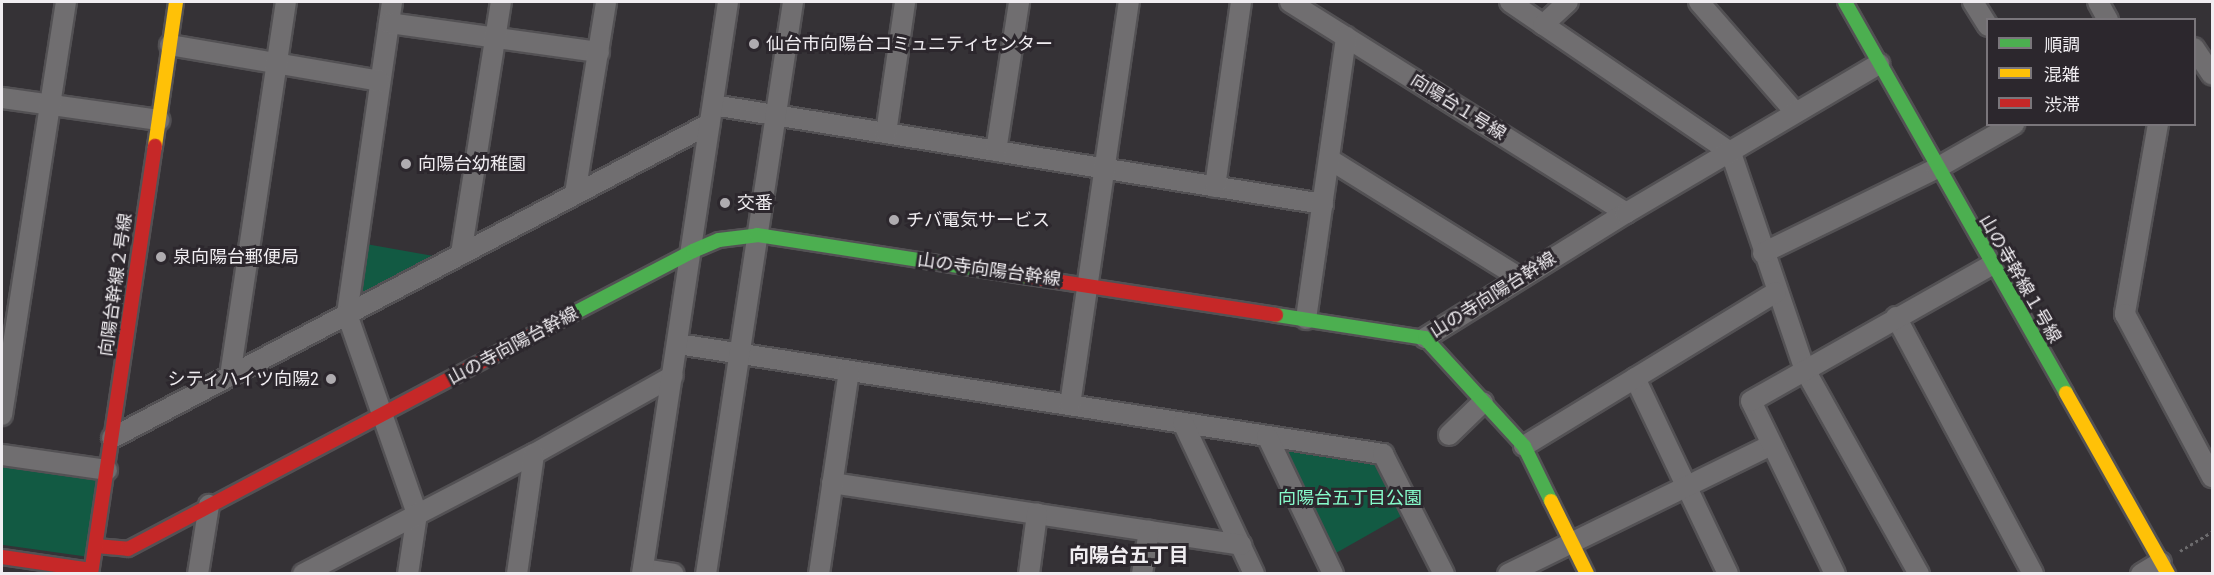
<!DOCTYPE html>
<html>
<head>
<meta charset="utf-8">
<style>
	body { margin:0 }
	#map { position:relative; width:2214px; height:575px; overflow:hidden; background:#353236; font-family:"Roboto Condensed","Noto Sans JP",sans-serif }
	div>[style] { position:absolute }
	.green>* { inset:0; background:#125a43; transform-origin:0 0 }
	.path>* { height:3px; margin-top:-1.5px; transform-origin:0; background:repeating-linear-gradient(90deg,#6c6b6d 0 3px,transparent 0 6px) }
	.roads { filter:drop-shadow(2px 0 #535154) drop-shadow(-2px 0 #535154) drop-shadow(0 2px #535154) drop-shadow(0 -2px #535154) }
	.street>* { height:20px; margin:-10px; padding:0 10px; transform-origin:10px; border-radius:10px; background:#706e70 }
	.fast>* { height:14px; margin:-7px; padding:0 7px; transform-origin:7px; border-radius:7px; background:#4caf50 }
	.slow>* { height:14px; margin:-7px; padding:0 7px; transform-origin:7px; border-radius:7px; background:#ffc107 }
	.jam>* { height:14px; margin:-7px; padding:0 7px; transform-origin:7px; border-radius:7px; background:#c62828 }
	.dots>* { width:16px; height:16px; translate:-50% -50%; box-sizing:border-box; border:3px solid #2c272d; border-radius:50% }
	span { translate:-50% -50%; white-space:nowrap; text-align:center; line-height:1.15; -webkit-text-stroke:6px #2c272d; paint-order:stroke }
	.poi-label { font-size:18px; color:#f0edf1 }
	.left { translate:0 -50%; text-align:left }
	.right { translate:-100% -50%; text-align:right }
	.street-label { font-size:18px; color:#f0edf1 }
	.park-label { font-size:18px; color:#86fbcb }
	.neighbourhood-label { font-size:20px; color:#f0edf1; font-weight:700 }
	.frame { position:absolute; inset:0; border:3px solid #f0edf1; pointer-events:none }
	.legend { position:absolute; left:1986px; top:18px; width:210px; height:108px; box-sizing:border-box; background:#2c272d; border:2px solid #7a767b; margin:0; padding:8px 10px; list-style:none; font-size:18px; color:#f0edf1 }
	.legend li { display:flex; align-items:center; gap:12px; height:30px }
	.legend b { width:30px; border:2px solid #7a767b }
</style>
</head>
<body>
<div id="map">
	<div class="green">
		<div style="clip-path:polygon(366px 244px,439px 257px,358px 297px)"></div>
		<div style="clip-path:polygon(1283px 445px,1374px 461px,1403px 515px,1336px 553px,1281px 448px)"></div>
		<div style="left:2px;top:463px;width:96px;height:81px;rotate:8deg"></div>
	</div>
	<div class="path">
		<div style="left:2180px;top:551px;width:37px;rotate:-31deg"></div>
	</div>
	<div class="roads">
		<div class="street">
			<div style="left:392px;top:2px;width:315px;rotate:98.2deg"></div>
			<div style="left:347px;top:314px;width:212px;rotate:70.7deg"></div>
			<div style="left:417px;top:514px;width:61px;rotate:98.5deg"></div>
			<div style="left:1290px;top:2px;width:397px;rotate:32.1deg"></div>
			<div style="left:1510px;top:2px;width:268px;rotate:34.3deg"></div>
			<div style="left:1731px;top:153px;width:229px;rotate:71.2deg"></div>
			<div style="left:1805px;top:370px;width:234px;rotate:60.8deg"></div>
			<div style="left:1699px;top:2px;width:145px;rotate:48.9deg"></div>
			<div style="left:1973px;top:2px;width:28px;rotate:58deg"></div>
			<div style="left:2098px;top:2px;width:21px;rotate:61deg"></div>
			<div style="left:389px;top:23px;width:212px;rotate:7.9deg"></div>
			<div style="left:1543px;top:25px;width:34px;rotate:-43deg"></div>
			<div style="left:170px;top:45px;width:213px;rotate:9.7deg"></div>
			<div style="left:2194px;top:48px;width:32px;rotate:56deg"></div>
			<div style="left:2px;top:98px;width:159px;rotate:8deg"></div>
			<div style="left:713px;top:105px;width:618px;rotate:9.22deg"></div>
			<div style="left:2158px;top:124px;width:193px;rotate:99.9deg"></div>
			<div style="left:2125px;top:314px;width:185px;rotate:61.9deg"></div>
			<div style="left:886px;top:133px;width:132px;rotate:-81.7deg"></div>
			<div style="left:996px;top:151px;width:151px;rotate:-81.2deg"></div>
			<div style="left:1329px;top:159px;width:225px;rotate:31.9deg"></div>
			<div style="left:1215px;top:187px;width:187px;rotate:-82deg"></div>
			<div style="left:575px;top:194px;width:194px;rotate:-80.8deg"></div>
			<div style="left:1763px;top:253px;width:194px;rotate:-26deg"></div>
			<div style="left:1937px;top:168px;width:89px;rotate:-29.7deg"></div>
			<div style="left:461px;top:254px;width:255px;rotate:-81deg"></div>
			<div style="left:1896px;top:317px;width:291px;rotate:61.9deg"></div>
			<div style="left:1306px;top:319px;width:285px;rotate:-81.9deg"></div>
			<div style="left:1425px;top:338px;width:237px;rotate:-31.9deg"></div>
			<div style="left:1626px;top:213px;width:294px;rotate:-30.5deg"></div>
			<div style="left:678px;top:344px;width:714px;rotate:8.87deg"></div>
			<div style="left:1383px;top:454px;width:135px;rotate:63.1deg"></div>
			<div style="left:230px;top:376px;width:378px;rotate:-81.5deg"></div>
			<div style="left:1635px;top:378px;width:217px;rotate:64.6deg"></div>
			<div style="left:1070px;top:405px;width:407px;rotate:-81.7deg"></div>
			<div style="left:2px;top:415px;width:418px;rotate:-81.2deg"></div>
			<div style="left:1183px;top:423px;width:167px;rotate:64.8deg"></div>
			<div style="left:1449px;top:435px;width:47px;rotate:-44.1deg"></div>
			<div style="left:1267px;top:436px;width:153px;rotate:64.4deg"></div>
			<div style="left:112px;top:438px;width:675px;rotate:-27.74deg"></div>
			<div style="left:1524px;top:446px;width:295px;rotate:-31.4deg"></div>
			<div style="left:2px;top:455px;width:106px;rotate:8.1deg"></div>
			<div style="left:832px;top:483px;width:414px;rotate:8.6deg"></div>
			<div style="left:643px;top:569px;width:31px;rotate:9deg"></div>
			<div style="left:198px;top:574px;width:70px;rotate:-80.9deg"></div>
			<div style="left:303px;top:574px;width:260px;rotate:-27.5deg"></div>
			<div style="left:534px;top:454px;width:159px;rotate:-29.3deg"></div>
			<div style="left:517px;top:574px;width:121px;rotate:-81.9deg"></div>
			<div style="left:642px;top:574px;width:578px;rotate:-81.45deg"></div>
			<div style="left:706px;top:574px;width:579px;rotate:-81.35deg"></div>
			<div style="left:819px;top:574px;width:205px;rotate:-81.6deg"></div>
			<div style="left:1029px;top:574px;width:61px;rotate:-82.4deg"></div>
			<div style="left:1142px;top:574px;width:44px;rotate:-80.8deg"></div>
			<div style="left:1508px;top:574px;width:293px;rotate:-26.1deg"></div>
			<div style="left:1835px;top:574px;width:192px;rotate:-115.9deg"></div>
			<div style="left:1751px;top:401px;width:276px;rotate:-29.5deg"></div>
			<div style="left:2141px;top:574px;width:23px;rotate:-31deg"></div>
		</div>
		<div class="fast">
			<div style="left:1845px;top:2px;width:449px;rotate:60.5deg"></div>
			<div style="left:1276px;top:315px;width:151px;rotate:8.8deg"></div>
			<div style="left:1425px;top:338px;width:147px;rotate:47.5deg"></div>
			<div style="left:1524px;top:446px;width:61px;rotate:63.9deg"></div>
			<div style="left:563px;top:319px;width:147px;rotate:-27.6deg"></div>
			<div style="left:693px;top:251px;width:28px;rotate:-23deg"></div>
			<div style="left:719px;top:240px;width:38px;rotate:-7deg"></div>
			<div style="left:757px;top:235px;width:275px;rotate:8.8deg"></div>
		</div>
		<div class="slow">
			<div style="left:155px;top:146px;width:146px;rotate:-81.7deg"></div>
			<div style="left:2066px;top:393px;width:208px;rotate:60.6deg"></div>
			<div style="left:1551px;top:501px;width:81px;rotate:63.7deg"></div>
		</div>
		<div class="jam">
			<div style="left:1029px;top:277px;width:250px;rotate:8.7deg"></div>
			<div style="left:96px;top:546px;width:32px;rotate:5deg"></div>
			<div style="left:128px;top:549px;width:492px;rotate:-27.9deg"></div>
			<div style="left:2px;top:557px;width:90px;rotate:8.3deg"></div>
			<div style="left:91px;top:574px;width:433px;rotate:-81.5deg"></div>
		</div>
	</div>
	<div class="dots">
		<div style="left:754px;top:44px;background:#afacb0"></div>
		<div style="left:406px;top:164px;background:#afacb0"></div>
		<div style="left:725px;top:203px;background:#afacb0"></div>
		<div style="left:894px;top:220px;background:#afacb0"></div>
		<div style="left:161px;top:257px;background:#afacb0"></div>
		<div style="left:331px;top:379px;background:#afacb0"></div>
	</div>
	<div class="poi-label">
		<span class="left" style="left:766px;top:44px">仙台市向陽台コミュニティセンター</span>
		<span class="left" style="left:418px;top:164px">向陽台幼稚園</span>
		<span class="left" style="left:737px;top:203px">交番</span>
		<span class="left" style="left:906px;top:220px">チバ電気サービス</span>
		<span class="left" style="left:173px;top:257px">泉向陽台郵便局</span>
		<span class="right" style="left:319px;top:379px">シティハイツ向陽2</span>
	</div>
	<div class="street-label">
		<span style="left:1458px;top:107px;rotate:32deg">向陽台１号線</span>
		<span style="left:989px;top:270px;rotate:8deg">山の寺向陽台幹線</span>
		<span style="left:2020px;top:279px;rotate:60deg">山の寺幹線１号線</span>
		<span style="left:116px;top:285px;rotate:-82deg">向陽台幹線２号線</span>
		<span style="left:1493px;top:295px;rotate:-32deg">山の寺向陽台幹線</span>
		<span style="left:513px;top:346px;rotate:-28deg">山の寺向陽台幹線</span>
	</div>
	<div class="park-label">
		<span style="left:1350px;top:498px">向陽台五丁目公園</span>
	</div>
	<div class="neighbourhood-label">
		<span style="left:1129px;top:555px">向陽台五丁目</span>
	</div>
	<div class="frame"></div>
	<ul class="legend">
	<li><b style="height:8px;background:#4caf50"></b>順調</li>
	<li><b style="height:8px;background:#ffc107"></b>混雑</li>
	<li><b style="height:8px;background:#c62828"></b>渋滞</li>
	</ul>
</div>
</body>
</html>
